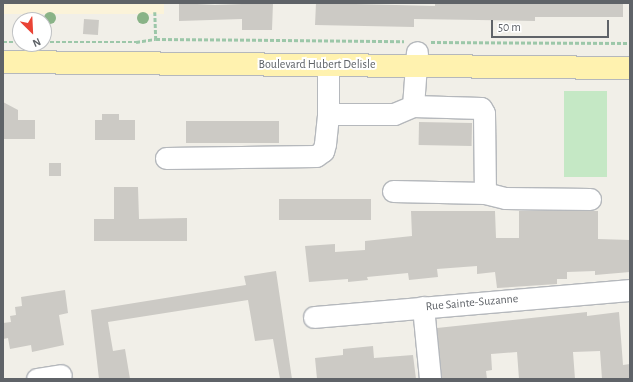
<!DOCTYPE html>
<html>
<head>
<meta charset="utf-8">
<style>
	body { margin:0 }
	#map { position:relative; width:633px; height:382px; overflow:hidden; background:#f1efe8; font-family:"Alegreya Sans",sans-serif }
	div>[style] { position:absolute }
	.green>* { inset:0; background:#c5e8c5; transform-origin:0 0 }
	.sand>* { inset:0; background:#fbf3d9; transform-origin:0 0 }
	.building>* { inset:0; background:#cccac5; transform-origin:0 0 }
	.path>* { height:2.5px; margin-top:-1.25px; transform-origin:0; background:repeating-linear-gradient(90deg,#9cc7a9 0 4px,transparent 0 6px) }
	.roads { filter:drop-shadow(1px 0 #b5b8bc) drop-shadow(-1px 0 #b5b8bc) drop-shadow(0 1px #b5b8bc) drop-shadow(0 -1px #b5b8bc) }
	.minor>* { height:21px; margin:-10.5px; padding:0 10.5px; transform-origin:10.5px; border-radius:10.5px; background:#fff }
	.major>* { height:22px; margin:-11px; padding:0 11px; transform-origin:11px; border-radius:11px; background:#fff2af }
	.trees>* { width:12px; height:12px; margin:-6px; border-radius:50%; background:#89b387 }
	span { translate:-50% -50%; white-space:nowrap; text-align:center; line-height:1.15; -webkit-text-stroke:4px #fff; paint-order:stroke }
	.street-label { font-size:12px; color:#5f6368 }
	.frame { position:absolute; inset:0; border:4px solid #5f6368; pointer-events:none }
	.north { position:absolute; left:12px; top:12px; width:40px; height:40px; box-sizing:border-box; background:#fff; border:1px solid #bfc1c3; border-radius:50%; rotate:156deg; font-size:11px; font-weight:700; line-height:16px; text-align:center; color:#5f6368 }
	.north::after { content:''; display:block; margin:auto; width:14px; height:18px; background:#ea4335; clip-path:polygon(50% 0,100% 100%,50% 72%,0 100%) }
	.scale { position:absolute; left:491px; top:20px; width:118px; height:18px; box-sizing:border-box; border:2px solid #5f6368; border-top:0; padding-left:5px; font-size:12px; line-height:14px; white-space:nowrap; color:#5f6368; -webkit-text-stroke:3px #fff; paint-order:stroke }
</style>
</head>
<body>
<div id="map">
	<div class="green">
		<div style="left:564px;top:91px;width:43px;height:86px"></div>
	</div>
	<div class="sand">
		<div style="left:3px;top:3px;width:161px;height:11px"></div>
	</div>
	<div class="building">
		<div style="clip-path:polygon(179px 3px,215px 5px,273px 3px,272px 30px,242px 30px,242px 19px,179px 21px)"></div>
		<div style="clip-path:polygon(316px 3px,435px 6px,435px 3px,623px 3px,623px 17px,535px 17px,535px 21px,414px 19px,414px 27px,315px 25px)"></div>
		<div style="left:84px;top:19px;width:15px;height:15px;rotate:4deg"></div>
		<div style="clip-path:polygon(3px 102px,18px 110px,18px 120px,35px 120px,35px 139px,3px 139px)"></div>
		<div style="clip-path:polygon(102px 114px,119px 114px,119px 120px,135px 120px,135px 140px,95px 140px,95px 120px,102px 120px)"></div>
		<div style="left:279px;top:121px;width:22px;height:93px;rotate:90deg"></div>
		<div style="left:419px;top:122px;width:53px;height:23px;rotate:1deg"></div>
		<div style="left:49px;top:163px;width:12px;height:13px"></div>
		<div style="clip-path:polygon(114px 187px,138px 187px,139px 219px,187px 218px,187px 241px,94px 241px,94px 219px,114px 219px)"></div>
		<div style="left:371px;top:199px;width:21px;height:92px;rotate:90deg"></div>
		<div style="clip-path:polygon(411px 211px,495px 211px,496px 238px,519px 238px,519px 211px,598px 211px,598px 239px,630px 240px,630px 272px,595px 275px,595px 271px,567px 272px,567px 279px,557px 279px,557px 284px,497px 288px,495px 272px,477px 274px,477px 266px,437px 269px,438px 277px,409px 280px,408px 273px,367px 277px,368px 280px,348px 282px,348px 279px,309px 282px,305px 246px,335px 244px,335px 252px,365px 250px,365px 241px,412px 236px)"></div>
		<div style="clip-path:polygon(276px 271px,292px 379px,280px 379px,273px 339px,255px 341px,248px 300px,108px 322px,113px 351px,125px 349px,130px 379px,99px 379px,91px 310px,246px 285px,244px 276px)"></div>
		<div style="clip-path:polygon(65px 290px,68px 313px,59px 315px,64px 345px,32px 352px,31px 345px,10px 349px,8px 338px,3px 339px,3px 323px,11px 322px,10px 316px,16px 315px,15px 307px,22px 306px,21px 297px)"></div>
		<div style="clip-path:polygon(587px 312px,587px 316px,619px 312px,623px 365px,630px 364px,630px 379px,602px 379px,600px 351px,573px 352px,575px 379px,519px 379px,517px 352px,491px 354px,492px 370px,486px 371px,487px 379px,442px 379px,437px 328px)"></div>
		<div style="clip-path:polygon(373px 346px,374px 358px,413px 355px,416px 379px,317px 379px,315px 358px,343px 355px,343px 349px)"></div>
	</div>
	<div class="path">
		<div style="left:155px;top:12px;width:27px;rotate:88deg"></div>
		<div style="left:3px;top:42px;width:17px"></div>
		<div style="left:44px;top:42px;width:92px"></div>
		<div style="left:136px;top:42px;width:20px;rotate:-9deg"></div>
		<div style="left:156px;top:39px;width:248px;rotate:0.5deg"></div>
		<div style="left:431px;top:42px;width:199px;rotate:0.3deg"></div>
	</div>
	<div class="roads">
		<div class="minor">
			<div style="left:413px;top:106px;width:54px;rotate:-85.8deg"></div>
			<div style="left:328px;top:114px;width:66px"></div>
			<div style="left:394px;top:114px;width:21px;rotate:-23deg"></div>
			<div style="left:413px;top:106px;width:68px;rotate:1.7deg"></div>
			<div style="left:481px;top:108px;width:6px;rotate:59deg"></div>
			<div style="left:484px;top:113px;width:80px;rotate:89.3deg"></div>
			<div style="left:166px;top:158px;width:150px;rotate:-0.8deg"></div>
			<div style="left:316px;top:156px;width:9px;rotate:-36deg"></div>
			<div style="left:323px;top:151px;width:7px;rotate:-74deg"></div>
			<div style="left:325px;top:144px;width:30px;rotate:-84deg"></div>
			<div style="left:328px;top:114px;width:48px;rotate:-90deg"></div>
			<div style="left:393px;top:191px;width:92px;rotate:1.2deg"></div>
			<div style="left:485px;top:193px;width:21px;rotate:14deg"></div>
			<div style="left:505px;top:198px;width:85px;rotate:0.7deg"></div>
			<div style="left:423px;top:307px;width:72px;rotate:84.4deg"></div>
			<div style="left:314px;top:317px;width:317px;rotate:-4.9deg"></div>
			<div style="left:37px;top:379px;width:24px;rotate:-9deg"></div>
		</div>
		<div class="major">
			<div style="left:3px;top:62px;width:627px;rotate:0.55deg"></div>
		</div>
	</div>
	<div class="trees">
		<div style="left:50px;top:18px"></div>
		<div style="left:143px;top:18px"></div>
	</div>
	<div class="street-label">
		<span style="left:317px;top:65px">Boulevard Hubert Delisle</span>
		<span style="left:472px;top:303px;rotate:-5deg">Rue Sainte-Suzanne</span>
	</div>
	<div class="frame"></div>
	<div class="north">N</div>
	<div class="scale">50 m</div>
</div>
</body>
</html>
